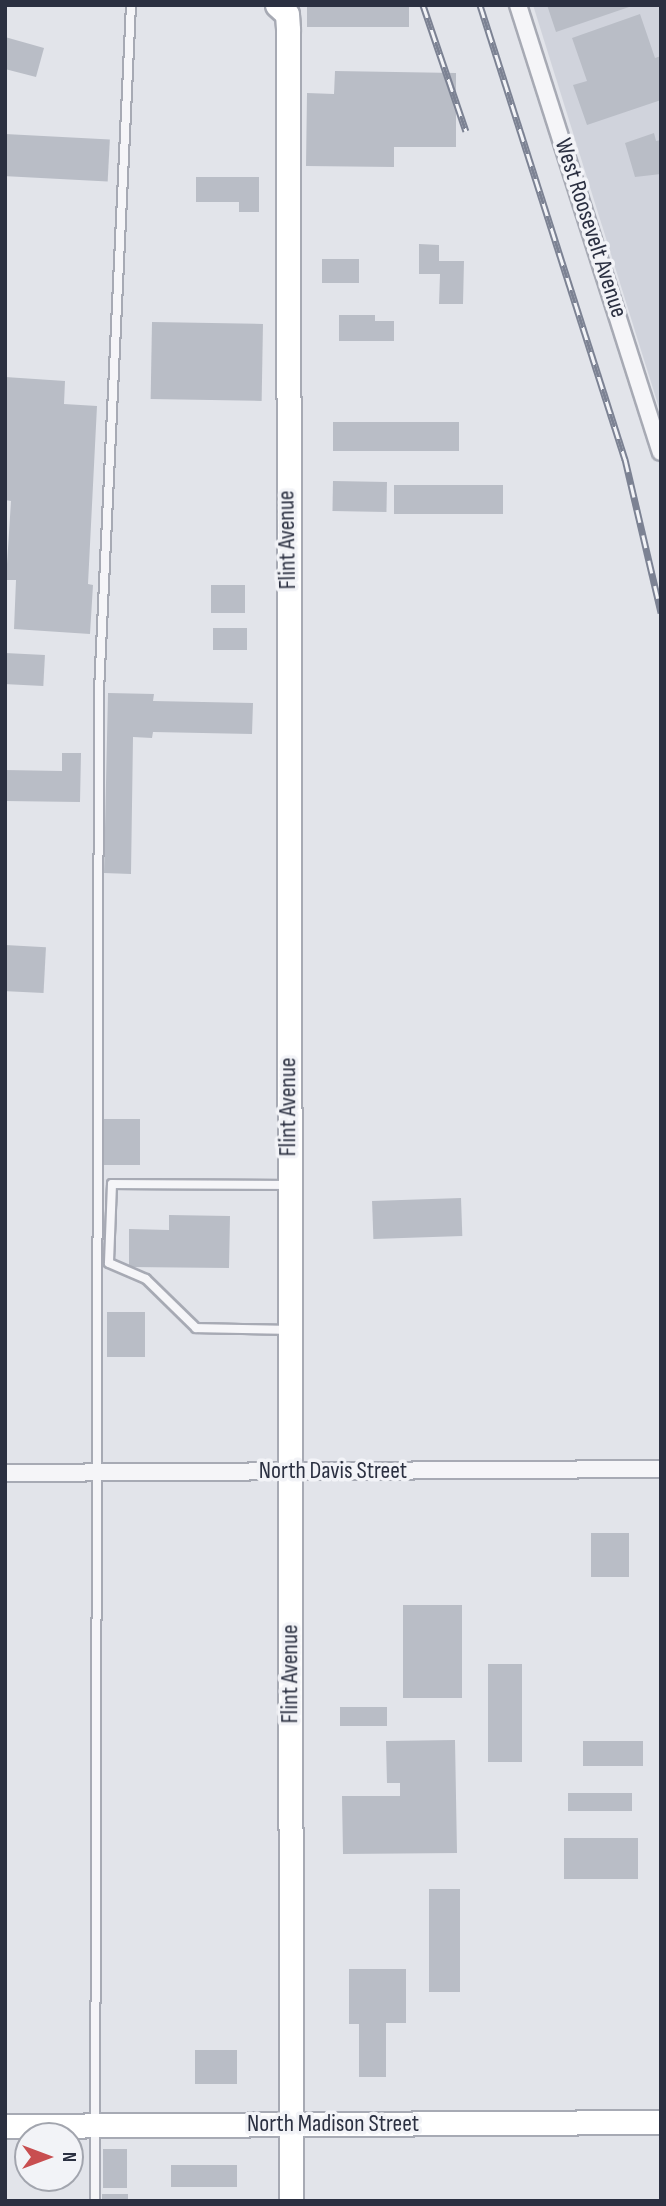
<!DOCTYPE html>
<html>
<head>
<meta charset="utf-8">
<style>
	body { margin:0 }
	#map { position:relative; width:666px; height:2206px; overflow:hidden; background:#e2e4ea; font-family:"Sofia Sans Condensed",sans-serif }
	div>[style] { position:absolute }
	.built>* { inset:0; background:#d0d3dc }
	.building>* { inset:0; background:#b9bdc6; transform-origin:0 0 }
	.roads { filter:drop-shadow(2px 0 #a7aab4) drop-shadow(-2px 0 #a7aab4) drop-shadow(0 2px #a7aab4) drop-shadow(0 -2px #a7aab4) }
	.lane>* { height:8px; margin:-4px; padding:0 4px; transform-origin:4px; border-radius:4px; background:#f5f5f8 }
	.street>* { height:16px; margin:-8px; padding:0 8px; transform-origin:8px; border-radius:8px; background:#f5f5f8 }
	.secondary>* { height:23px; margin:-11.5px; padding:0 11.5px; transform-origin:11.5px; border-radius:11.5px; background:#fff }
	.rail>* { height:7px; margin-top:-3.5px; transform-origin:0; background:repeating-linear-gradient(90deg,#f2f3f7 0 13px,#7c8293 0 26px); box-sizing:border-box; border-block:2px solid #7c8293 }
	span { translate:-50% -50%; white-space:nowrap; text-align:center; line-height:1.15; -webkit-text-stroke:7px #f2f3f7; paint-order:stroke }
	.street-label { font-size:24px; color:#2b3041 }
	.frame { position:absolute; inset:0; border:7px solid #2b3041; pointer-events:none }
	.north { position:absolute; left:14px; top:2122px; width:70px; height:70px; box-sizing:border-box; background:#f2f3f7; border:2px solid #a2a5ae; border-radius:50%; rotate:90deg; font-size:19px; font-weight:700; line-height:28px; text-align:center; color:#2b3041 }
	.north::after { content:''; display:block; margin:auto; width:24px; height:32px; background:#c84e50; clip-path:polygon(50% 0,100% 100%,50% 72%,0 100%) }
</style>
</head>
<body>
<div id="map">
	<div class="built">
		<div style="clip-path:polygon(533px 5px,661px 5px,661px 414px)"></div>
	</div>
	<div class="building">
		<div style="left:307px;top:5px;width:102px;height:22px"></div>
		<div style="clip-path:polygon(547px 5px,632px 5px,632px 6px,556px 32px)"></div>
		<div style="clip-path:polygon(640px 14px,655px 58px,661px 56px,661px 100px,587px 125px,573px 85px,587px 81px,572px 38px)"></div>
		<div style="clip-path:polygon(5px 37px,44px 48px,36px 77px,5px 69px)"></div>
		<div style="clip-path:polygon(335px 71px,456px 73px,456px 147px,394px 147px,394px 167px,306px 166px,307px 93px,334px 94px)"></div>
		<div style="clip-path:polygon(654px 133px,656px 141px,661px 140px,661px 174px,635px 177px,625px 143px)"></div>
		<div style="left:5px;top:134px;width:105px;height:42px;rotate:3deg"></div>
		<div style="clip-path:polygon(196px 177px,259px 177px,259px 212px,239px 212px,239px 202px,196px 202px)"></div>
		<div style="clip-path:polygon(419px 244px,439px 245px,439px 261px,464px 261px,463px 304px,439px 304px,440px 274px,419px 274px)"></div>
		<div style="left:322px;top:259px;width:37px;height:24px"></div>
		<div style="clip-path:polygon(339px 315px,375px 315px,375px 321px,394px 321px,394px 341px,339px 341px)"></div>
		<div style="left:152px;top:322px;width:111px;height:77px;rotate:1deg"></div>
		<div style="clip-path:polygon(5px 377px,65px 381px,64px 404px,97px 406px,88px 584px,93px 585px,90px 634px,14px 629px,16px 580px,6px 580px,11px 501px,5px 500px)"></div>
		<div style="left:333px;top:422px;width:126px;height:29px"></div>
		<div style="left:333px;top:481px;width:54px;height:30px;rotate:1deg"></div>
		<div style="left:394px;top:485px;width:109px;height:29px"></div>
		<div style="left:211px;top:585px;width:34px;height:28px"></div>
		<div style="left:213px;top:628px;width:34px;height:22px"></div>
		<div style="left:5px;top:653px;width:40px;height:31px;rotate:3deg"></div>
		<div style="clip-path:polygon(108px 693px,154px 694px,153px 701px,253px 703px,252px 734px,153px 732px,152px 738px,133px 737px,131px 874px,104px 873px)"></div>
		<div style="clip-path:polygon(62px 753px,81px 753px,80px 802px,5px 801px,5px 770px,62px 771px)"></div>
		<div style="left:5px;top:945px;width:41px;height:46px;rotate:3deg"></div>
		<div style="left:102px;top:1119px;width:38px;height:46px"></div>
		<div style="left:461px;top:1198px;width:38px;height:89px;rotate:88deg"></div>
		<div style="clip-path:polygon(169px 1215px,230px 1216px,229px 1268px,129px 1267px,129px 1229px,169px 1230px)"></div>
		<div style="left:107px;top:1312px;width:38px;height:45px"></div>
		<div style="left:591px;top:1533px;width:38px;height:44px"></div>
		<div style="left:403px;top:1605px;width:59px;height:93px"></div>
		<div style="left:488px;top:1664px;width:34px;height:98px"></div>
		<div style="left:340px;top:1707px;width:47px;height:19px"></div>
		<div style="clip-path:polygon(455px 1740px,457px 1853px,343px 1854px,342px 1796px,400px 1796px,400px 1783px,387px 1783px,386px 1741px)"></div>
		<div style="left:583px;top:1741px;width:60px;height:25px"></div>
		<div style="left:568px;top:1793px;width:64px;height:18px"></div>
		<div style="left:564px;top:1838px;width:74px;height:41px"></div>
		<div style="left:429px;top:1889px;width:31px;height:103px"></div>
		<div style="clip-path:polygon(349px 1969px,406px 1969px,406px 2023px,386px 2023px,386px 2077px,359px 2077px,359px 2024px,349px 2024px)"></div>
		<div style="left:195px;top:2050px;width:42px;height:34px"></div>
		<div style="left:103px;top:2149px;width:24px;height:39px"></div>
		<div style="left:171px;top:2165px;width:66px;height:22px"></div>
		<div style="left:102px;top:2194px;width:26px;height:7px"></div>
	</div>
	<div class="roads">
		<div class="lane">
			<div style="left:289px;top:1185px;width:177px;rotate:-179.7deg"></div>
			<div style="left:112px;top:1184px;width:79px;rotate:92.2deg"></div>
			<div style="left:109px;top:1263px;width:40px;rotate:23.4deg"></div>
			<div style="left:146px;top:1279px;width:70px;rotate:44.4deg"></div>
			<div style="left:196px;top:1328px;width:93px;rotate:1.2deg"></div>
			<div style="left:95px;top:2201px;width:1510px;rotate:-89.85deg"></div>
			<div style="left:99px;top:691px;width:687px;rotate:-87.33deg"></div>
		</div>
		<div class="street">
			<div style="left:518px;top:5px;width:469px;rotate:72.3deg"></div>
			<div style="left:5px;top:1473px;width:656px;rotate:-0.35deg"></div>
		</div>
		<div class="secondary">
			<div style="left:277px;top:5px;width:13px;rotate:42deg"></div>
			<div style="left:287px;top:14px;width:16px;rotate:86deg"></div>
			<div style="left:288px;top:30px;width:2171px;rotate:89.92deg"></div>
			<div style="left:5px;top:2126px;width:656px;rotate:-0.35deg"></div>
		</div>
	</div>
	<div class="rail">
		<div style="left:423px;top:5px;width:133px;rotate:71.2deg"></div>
		<div style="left:480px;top:5px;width:477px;rotate:72.3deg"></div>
		<div style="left:625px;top:459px;width:158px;rotate:76.8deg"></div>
	</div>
	<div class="street-label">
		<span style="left:591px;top:228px;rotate:72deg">West Roosevelt Avenue</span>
		<span style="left:287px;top:540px;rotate:-91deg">Flint Avenue</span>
		<span style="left:288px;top:1107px;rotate:-90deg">Flint Avenue</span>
		<span style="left:333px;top:1471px">North Davis Street</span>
		<span style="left:290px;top:1674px;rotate:-90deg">Flint Avenue</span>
		<span style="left:333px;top:2124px">North Madison Street</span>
	</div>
	<div class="frame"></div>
	<div class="north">N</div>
</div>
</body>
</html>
